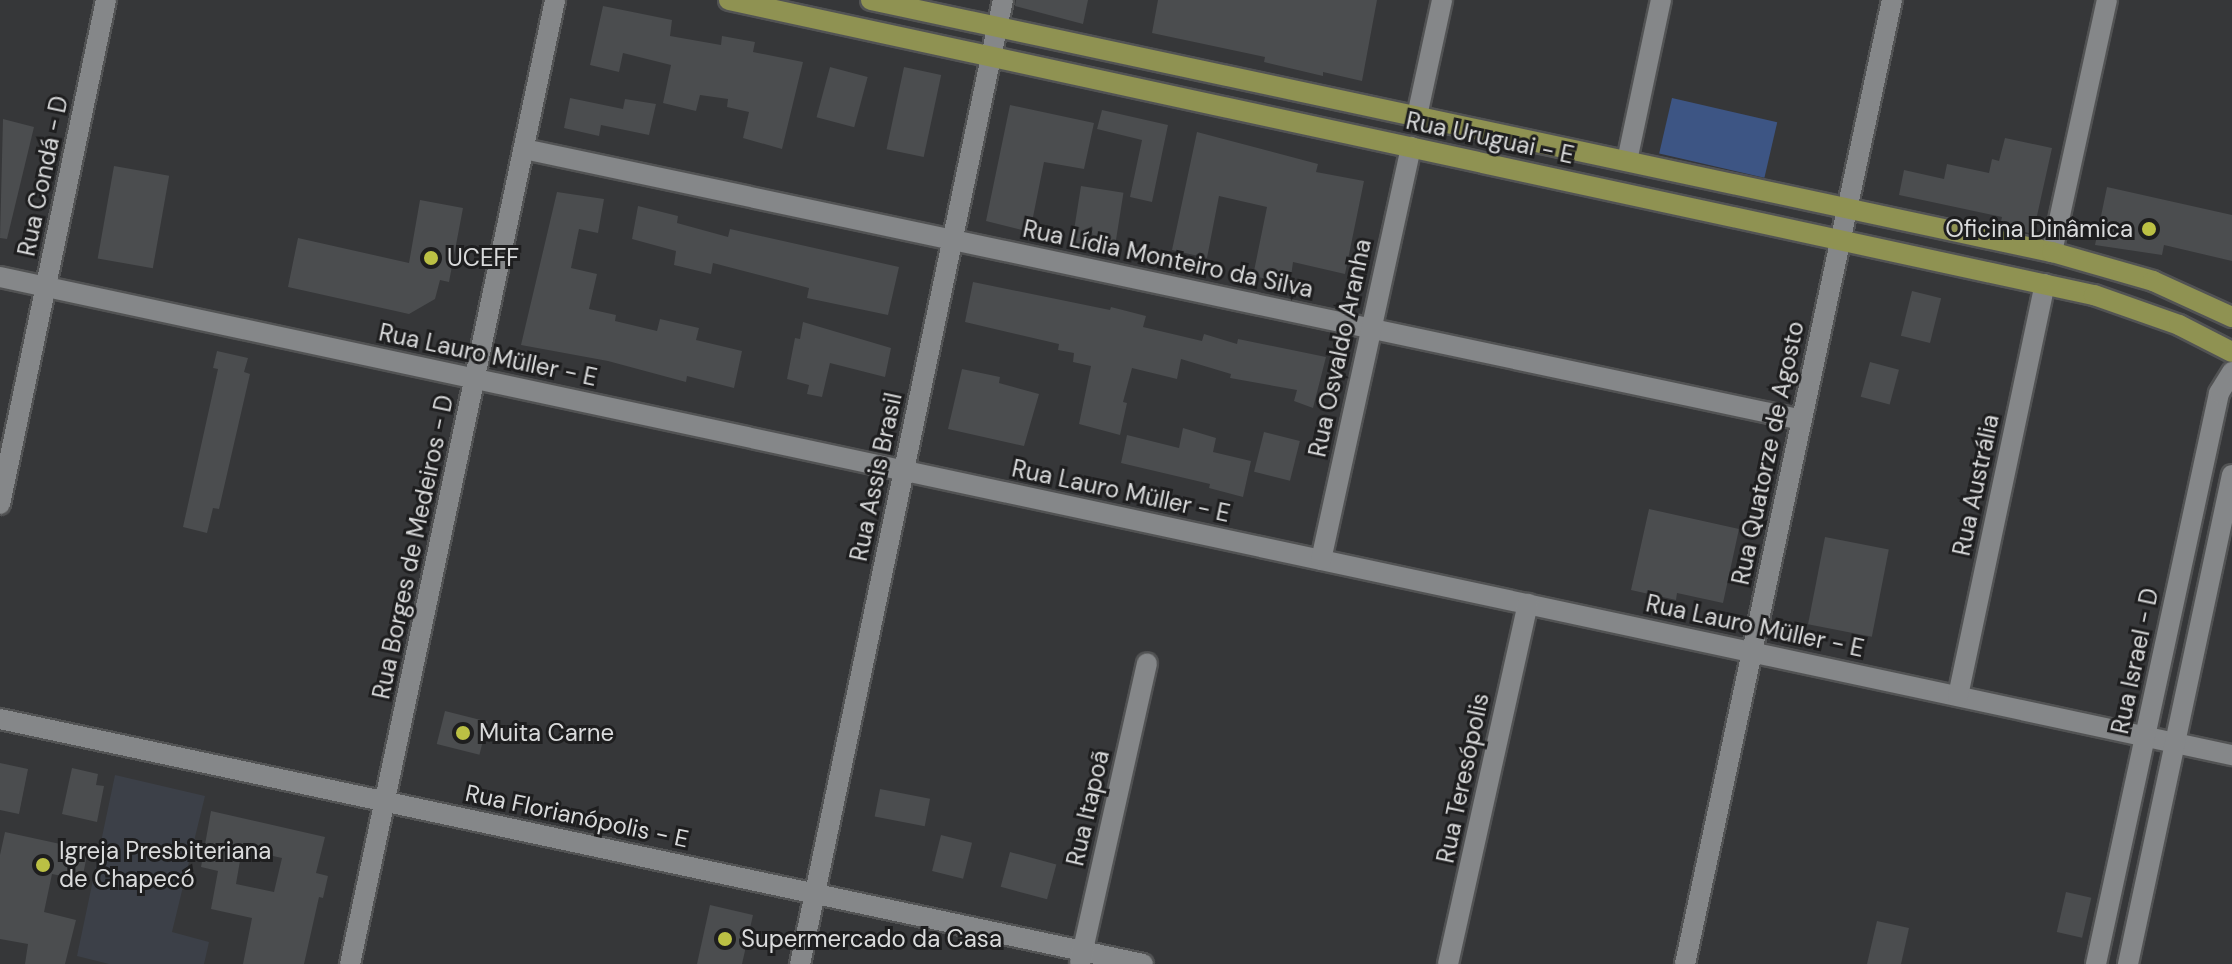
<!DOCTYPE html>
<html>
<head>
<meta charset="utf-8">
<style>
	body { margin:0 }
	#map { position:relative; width:2232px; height:964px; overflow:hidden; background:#363739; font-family:"DM Sans",sans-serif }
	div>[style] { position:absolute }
	.built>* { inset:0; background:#3c4048 }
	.green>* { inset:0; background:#3d5584; transform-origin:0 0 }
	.building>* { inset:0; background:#4b4d4f; transform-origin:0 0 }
	.roads { filter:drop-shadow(2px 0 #525354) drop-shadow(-2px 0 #525354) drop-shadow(0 2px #525354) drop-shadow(0 -2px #525354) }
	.minor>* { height:20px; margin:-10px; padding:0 10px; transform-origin:10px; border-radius:10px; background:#858789 }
	.major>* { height:20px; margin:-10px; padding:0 10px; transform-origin:10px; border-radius:10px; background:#8f9252 }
	.dots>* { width:22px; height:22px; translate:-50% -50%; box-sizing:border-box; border:4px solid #1e1e1f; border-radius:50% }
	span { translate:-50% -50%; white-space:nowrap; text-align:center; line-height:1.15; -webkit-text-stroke:6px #1e1e1f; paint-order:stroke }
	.street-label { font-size:24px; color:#d9dadb }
	.poi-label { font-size:24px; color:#d9dadb }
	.right { translate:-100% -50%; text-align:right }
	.left { translate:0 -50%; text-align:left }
</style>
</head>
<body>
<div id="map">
	<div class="built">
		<div style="clip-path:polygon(115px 775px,205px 796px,172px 932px,209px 942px,204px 964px,109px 964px,77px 956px)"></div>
	</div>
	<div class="green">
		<div style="left:1672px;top:98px;width:108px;height:57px;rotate:13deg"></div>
	</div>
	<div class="building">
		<div style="clip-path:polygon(1016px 0,1088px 0,1083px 24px,1015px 6px)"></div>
		<div style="clip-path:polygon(1158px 0,1377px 0,1362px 81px,1323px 72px,1323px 76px,1264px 62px,1265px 57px,1152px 33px)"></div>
		<div style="clip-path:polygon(603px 6px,672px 20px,670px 36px,721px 45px,722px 36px,755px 42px,753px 52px,803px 62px,782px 149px,743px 138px,749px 112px,727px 107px,728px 99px,700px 95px,696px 111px,663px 103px,671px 65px,623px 53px,619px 72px,590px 65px)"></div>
		<div style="left:830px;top:67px;width:39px;height:52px;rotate:15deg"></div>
		<div style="left:904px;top:67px;width:38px;height:84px;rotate:12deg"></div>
		<div style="clip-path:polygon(570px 98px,623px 109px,625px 99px,656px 104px,649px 135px,601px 125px,599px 136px,564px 128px)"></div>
		<div style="clip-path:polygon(1010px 105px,1094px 123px,1084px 169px,1044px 162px,1030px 232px,986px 221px)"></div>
		<div style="clip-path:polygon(1102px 110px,1168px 125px,1152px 202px,1130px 197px,1142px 140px,1097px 129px)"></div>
		<div style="clip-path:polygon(3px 119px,34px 127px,7px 239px,0 238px)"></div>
		<div style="clip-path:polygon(1197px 132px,1318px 164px,1316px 172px,1364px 181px,1345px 274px,1293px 262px,1290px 284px,1253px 276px,1267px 207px,1219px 196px,1207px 258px,1172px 250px)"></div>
		<div style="clip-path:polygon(2005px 138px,2052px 148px,2033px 234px,2000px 226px,2002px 217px,1899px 195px,1904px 170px,1944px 179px,1947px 164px,1989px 173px,1992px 159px,1999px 161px)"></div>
		<div style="left:114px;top:166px;width:56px;height:94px;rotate:10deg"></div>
		<div style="left:1081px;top:186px;width:43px;height:58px;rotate:9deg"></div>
		<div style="clip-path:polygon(2107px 187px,2232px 215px,2232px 261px,2164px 245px,2162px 255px,2095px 245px)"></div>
		<div style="clip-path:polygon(557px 192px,604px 199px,598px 233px,579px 229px,571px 268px,597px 274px,589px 309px,616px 315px,615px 321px,657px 331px,660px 319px,699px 328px,696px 340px,742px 351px,734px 388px,687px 376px,686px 382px,608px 361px,521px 345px)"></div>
		<div style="clip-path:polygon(420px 200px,463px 208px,449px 282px,440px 280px,435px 299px,409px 314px,288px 287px,298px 238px,409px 263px)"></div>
		<div style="clip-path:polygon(638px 206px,678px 216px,677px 223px,728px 237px,730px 229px,899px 267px,888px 315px,807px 298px,809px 288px,713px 263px,711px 274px,674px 265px,676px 251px,632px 239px)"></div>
		<div style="clip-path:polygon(973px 282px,1110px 310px,1111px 307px,1146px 316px,1143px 327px,1202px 341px,1204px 334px,1237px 344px,1238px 339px,1326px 357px,1313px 408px,1294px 401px,1297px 390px,1230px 378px,1231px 374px,1181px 359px,1177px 379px,1132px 368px,1123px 402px,1127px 403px,1120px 435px,1079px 424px,1091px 366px,1073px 362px,1074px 353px,1058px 350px,1059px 344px,965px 322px)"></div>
		<div style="left:1912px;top:291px;width:30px;height:46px;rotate:14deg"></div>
		<div style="clip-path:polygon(803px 322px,891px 348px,885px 377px,830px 363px,822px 397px,807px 394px,809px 385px,787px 379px,795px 338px,800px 339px)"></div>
		<div style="clip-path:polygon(217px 351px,248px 358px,244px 372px,250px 374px,219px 509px,213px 508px,207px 533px,183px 527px,218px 369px,213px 368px)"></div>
		<div style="left:1870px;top:362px;width:30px;height:36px;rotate:15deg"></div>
		<div style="clip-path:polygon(962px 369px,1000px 377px,999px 383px,1039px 394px,1024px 446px,948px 429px)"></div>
		<div style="clip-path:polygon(1183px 428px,1216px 438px,1213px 452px,1251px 461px,1243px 497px,1209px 488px,1210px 484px,1121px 463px,1127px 435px,1179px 448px)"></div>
		<div style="left:1264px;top:432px;width:37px;height:41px;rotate:14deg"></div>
		<div style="clip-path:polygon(1649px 509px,1739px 529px,1723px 603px,1677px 593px,1676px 600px,1631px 590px)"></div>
		<div style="left:1825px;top:537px;width:65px;height:89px;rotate:11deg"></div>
		<div style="left:445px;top:711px;width:44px;height:34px;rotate:14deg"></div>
		<div style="clip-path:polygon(0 763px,28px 769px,19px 814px,0 810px)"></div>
		<div style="clip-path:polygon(72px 768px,98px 774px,96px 785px,104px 786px,97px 822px,62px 814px)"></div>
		<div style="left:880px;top:789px;width:51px;height:28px;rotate:11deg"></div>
		<div style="clip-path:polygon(evenodd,211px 811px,325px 837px,316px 873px,328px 876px,323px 898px,319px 897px,304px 964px,243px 964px,252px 918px,211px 909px,218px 871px,201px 867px,211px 811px,242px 849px,282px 858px,274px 892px,236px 884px,242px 849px)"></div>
		<div style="clip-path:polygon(5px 832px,88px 850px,82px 880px,52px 874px,44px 912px,76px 920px,65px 964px,25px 964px,28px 944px,0 939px,0 855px)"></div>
		<div style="left:941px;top:835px;width:32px;height:37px;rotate:14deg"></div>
		<div style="left:1010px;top:852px;width:48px;height:36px;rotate:15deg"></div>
		<div style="left:2066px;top:892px;width:26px;height:41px;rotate:13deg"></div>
		<div style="clip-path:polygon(710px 905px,753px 915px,742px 964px,697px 964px)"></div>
		<div style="clip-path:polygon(1877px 921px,1909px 928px,1901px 964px,1867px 964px)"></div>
	</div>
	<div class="roads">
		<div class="minor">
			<div style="left:1417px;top:116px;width:119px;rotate:-77.8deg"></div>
			<div style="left:524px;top:149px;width:1306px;rotate:11.97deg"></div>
			<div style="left:1627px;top:161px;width:165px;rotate:-78.1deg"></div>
			<div style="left:2052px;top:252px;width:258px;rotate:-77.7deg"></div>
			<div style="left:0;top:277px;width:2283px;rotate:12.09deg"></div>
			<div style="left:0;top:504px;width:515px;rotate:-78.12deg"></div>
			<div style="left:1321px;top:560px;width:423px;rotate:-77.7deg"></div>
			<div style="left:1958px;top:696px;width:421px;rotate:-78.1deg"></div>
			<div style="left:0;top:719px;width:1169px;rotate:12.1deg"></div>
			<div style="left:1080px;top:963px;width:307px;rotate:-77.4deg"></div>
			<div style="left:350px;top:964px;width:986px;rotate:-77.99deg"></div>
			<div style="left:800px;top:964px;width:985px;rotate:-78.11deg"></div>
			<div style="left:1448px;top:964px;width:369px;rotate:-77.5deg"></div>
			<div style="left:1685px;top:964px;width:986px;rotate:-77.88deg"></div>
			<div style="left:2096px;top:964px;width:584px;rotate:-77.84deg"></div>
			<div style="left:2219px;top:393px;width:25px;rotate:-58deg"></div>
			<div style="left:2128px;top:964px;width:500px;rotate:-78deg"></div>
		</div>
		<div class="major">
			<div style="left:729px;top:0;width:1397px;rotate:12.2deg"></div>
			<div style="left:2094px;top:295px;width:90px;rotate:19.4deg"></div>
			<div style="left:2179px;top:325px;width:59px;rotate:27deg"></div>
			<div style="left:871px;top:0;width:1208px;rotate:12.05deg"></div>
			<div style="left:2052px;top:252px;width:105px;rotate:16deg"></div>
			<div style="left:2153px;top:281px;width:87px;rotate:24.5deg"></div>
		</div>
	</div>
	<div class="dots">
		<div style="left:2149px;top:229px;background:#bbc044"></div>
		<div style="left:431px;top:258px;background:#bbc044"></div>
		<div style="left:463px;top:733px;background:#bbc044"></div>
		<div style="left:43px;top:865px;background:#bbc044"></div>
		<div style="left:725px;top:939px;background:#bbc044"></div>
	</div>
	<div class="street-label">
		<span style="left:1490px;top:138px;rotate:12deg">Rua Uruguai - E</span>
		<span style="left:43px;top:176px;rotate:-78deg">Rua Condá - D</span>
		<span style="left:1168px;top:259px;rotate:12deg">Rua Lídia Monteiro da Silva</span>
		<span style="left:1340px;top:348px;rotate:-78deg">Rua Osvaldo Aranha</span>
		<span style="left:488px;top:355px;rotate:12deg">Rua Lauro Müller - E</span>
		<span style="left:1768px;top:453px;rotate:-78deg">Rua Quatorze de Agosto</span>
		<span style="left:876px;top:477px;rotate:-78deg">Rua Assis Brasil</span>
		<span style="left:1976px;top:485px;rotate:-78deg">Rua Austrália</span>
		<span style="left:1121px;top:491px;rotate:12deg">Rua Lauro Müller - E</span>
		<span style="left:413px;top:547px;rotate:-78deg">Rua Borges de Medeiros - D</span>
		<span style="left:1755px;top:626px;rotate:12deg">Rua Lauro Müller - E</span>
		<span style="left:2135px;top:661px;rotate:-78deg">Rua Israel - D</span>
		<span style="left:1463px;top:778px;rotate:-78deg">Rua Teresópolis</span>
		<span style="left:1088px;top:808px;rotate:-77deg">Rua Itapoã</span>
		<span style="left:577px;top:816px;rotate:12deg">Rua Florianópolis - E</span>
	</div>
	<div class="poi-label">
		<span class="right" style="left:2133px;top:229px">Oficina Dinâmica</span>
		<span class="left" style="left:447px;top:258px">UCEFF</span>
		<span class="left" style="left:479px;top:733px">Muita Carne</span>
		<span class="left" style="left:59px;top:865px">Igreja Presbiteriana<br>de Chapecó</span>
		<span class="left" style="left:741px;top:939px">Supermercado da Casa</span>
	</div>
</div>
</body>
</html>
